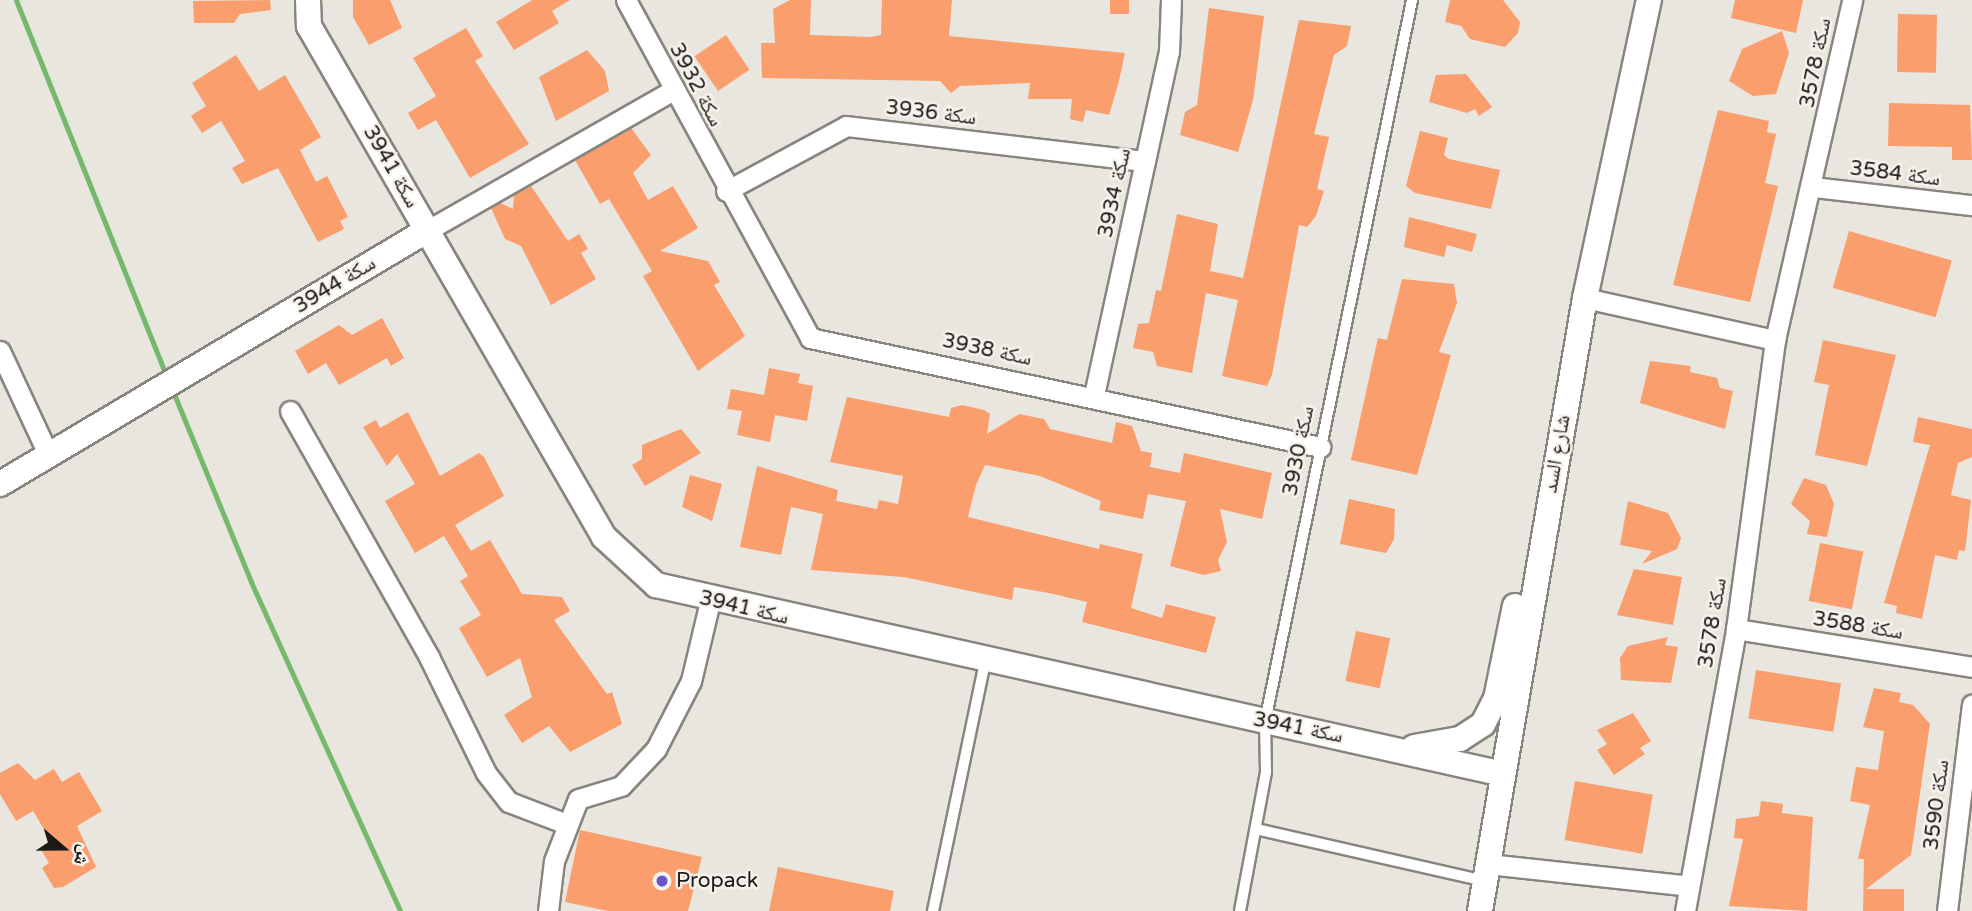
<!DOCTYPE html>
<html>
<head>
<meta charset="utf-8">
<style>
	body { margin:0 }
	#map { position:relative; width:1972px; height:911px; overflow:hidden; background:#e9e5df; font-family:"Varela Round","Noto Naskh Arabic",sans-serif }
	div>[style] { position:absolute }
	.stream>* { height:5px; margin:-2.5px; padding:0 2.5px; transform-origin:2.5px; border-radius:2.5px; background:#76b86c }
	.building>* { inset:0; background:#f99e6c; transform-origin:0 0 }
	.roads { filter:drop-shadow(2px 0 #88847e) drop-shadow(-2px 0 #88847e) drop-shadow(0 2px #88847e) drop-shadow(0 -2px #88847e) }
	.service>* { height:10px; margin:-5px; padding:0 5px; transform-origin:5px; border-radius:5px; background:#fff }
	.minor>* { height:19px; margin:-9.5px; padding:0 9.5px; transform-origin:9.5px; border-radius:9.5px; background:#fff }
	.tertiary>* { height:24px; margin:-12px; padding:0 12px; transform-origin:12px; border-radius:12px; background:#fff }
	.dots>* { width:19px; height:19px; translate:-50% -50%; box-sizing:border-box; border:4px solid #f7f3ec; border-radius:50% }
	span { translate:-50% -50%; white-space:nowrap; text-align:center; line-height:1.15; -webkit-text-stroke:5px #f7f3ec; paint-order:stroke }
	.street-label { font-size:21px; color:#1b1a17 }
	.poi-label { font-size:21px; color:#1b1a17 }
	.left { translate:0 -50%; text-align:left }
	.north { position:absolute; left:28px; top:813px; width:70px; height:70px; -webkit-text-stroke:5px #f7f3ec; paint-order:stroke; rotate:110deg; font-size:19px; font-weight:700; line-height:28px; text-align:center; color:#1b1a17 }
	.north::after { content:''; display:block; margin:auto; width:24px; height:32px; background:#1b1a17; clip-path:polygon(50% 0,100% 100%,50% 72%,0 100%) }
</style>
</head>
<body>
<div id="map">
	<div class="stream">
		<div style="left:16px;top:0;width:406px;rotate:68.2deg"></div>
		<div style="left:172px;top:389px;width:209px;rotate:67.7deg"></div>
		<div style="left:251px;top:582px;width:361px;rotate:65.6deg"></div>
	</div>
	<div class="building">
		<div style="clip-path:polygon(270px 0,271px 10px,240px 14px,234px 23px,194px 23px,193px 1px)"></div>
		<div style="clip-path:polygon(353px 0,390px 0,402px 28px,369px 45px,353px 17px)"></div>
		<div style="clip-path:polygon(532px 0,570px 0,552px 11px,559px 23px,514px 50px,496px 22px)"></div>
		<div style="clip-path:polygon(790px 0,811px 0,810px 35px,871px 37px,881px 35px,882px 0,952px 0,949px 36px,1125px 53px,1119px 81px,1109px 115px,1086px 110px,1083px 122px,1070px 119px,1072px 99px,1028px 99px,1030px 83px,960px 86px,951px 93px,940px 81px,762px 78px,761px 43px,775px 43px,773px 9px)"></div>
		<div style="left:1110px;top:0;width:19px;height:14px"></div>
		<div style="clip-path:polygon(1450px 0,1503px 0,1520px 22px,1518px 33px,1505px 47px,1470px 39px,1461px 26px,1445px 22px)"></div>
		<div style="clip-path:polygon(1735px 0,1803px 0,1796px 33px,1731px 18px)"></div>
		<div style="clip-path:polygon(1209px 8px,1264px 16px,1253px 100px,1238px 152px,1180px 135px,1185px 112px,1197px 105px)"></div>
		<div style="left:1898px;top:14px;width:39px;height:58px;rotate:1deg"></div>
		<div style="clip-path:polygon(1299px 20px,1351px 26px,1347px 46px,1334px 55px,1314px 134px,1329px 137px,1317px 189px,1324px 191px,1316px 216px,1307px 227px,1299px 225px,1272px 375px,1267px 386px,1222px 376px,1238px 300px,1206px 293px,1192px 373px,1157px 366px,1153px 352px,1133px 348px,1138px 324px,1149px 323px,1156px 290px,1161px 291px,1177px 214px,1218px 224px,1210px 271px,1243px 278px)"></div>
		<div style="clip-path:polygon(466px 28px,483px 56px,475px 61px,529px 144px,470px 178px,436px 120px,418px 130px,408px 113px,436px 96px,413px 58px)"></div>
		<div style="clip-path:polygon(1782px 31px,1789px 53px,1776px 94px,1753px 96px,1729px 81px,1742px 49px)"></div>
		<div style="left:726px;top:35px;width:42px;height:38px;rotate:56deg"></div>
		<div style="clip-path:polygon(587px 50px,605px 71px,609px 91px,556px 121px,539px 77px)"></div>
		<div style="clip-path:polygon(236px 55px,259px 91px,285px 75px,321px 137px,300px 150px,316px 182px,327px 176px,348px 217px,340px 221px,344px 229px,318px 242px,278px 168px,242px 184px,232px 168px,245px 161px,221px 121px,202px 133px,191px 116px,206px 106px,192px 83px)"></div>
		<div style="clip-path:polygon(1466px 74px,1492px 107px,1479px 116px,1475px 109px,1467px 113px,1429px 102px,1436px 75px)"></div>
		<div style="clip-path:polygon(1889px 103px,1970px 105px,1972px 160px,1952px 160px,1952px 147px,1888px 146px)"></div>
		<div style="clip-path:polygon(1718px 110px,1769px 121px,1767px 132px,1776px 134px,1765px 183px,1778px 186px,1750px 302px,1673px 285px)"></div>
		<div style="clip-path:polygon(631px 128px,651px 155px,633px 173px,648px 200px,673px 186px,698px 228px,660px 251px,708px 261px,720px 282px,714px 285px,745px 336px,698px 371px,643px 276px,652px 271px,609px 199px,600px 204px,575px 160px)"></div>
		<div style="clip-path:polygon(1420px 131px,1448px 138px,1444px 155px,1449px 159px,1500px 170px,1491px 209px,1415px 193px,1406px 186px)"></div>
		<div style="clip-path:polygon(531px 186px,568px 241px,579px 234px,588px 249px,581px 253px,596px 279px,551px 305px,521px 246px,505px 239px,491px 208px,500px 203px,513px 209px,514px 195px)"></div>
		<div style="clip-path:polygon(1409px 217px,1477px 234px,1472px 252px,1447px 245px,1444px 257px,1404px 247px)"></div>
		<div style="left:1849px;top:231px;width:107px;height:59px;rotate:16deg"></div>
		<div style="clip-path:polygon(1402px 279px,1454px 284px,1457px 303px,1439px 352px,1451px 355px,1417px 475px,1351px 460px,1378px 338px,1387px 340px)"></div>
		<div style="clip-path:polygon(382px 318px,404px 358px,391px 366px,387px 358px,339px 385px,326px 363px,308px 374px,295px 351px,339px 325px,352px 335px)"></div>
		<div style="clip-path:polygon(1823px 340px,1896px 355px,1867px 466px,1815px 455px,1829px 385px,1814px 382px)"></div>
		<div style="clip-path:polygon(1650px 361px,1691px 366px,1690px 372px,1717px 378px,1720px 388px,1733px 391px,1725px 429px,1640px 403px)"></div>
		<div style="clip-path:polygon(769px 368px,800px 374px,798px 383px,813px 386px,807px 421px,775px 415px,770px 442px,737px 435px,742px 411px,727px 409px,731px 389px,764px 395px)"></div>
		<div style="clip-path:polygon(847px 397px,949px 417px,951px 408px,962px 405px,984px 410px,990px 414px,987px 434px,1019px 414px,1044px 419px,1050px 429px,1112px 443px,1116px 422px,1132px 426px,1141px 451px,1152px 453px,1150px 467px,1180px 473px,1184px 453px,1272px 473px,1262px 519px,1220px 509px,1227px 542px,1218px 560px,1221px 571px,1204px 575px,1170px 566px,1186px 501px,1148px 494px,1143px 519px,1099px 510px,1101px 501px,1040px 476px,985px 465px,976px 485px,968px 517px,1099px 549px,1100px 544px,1143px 554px,1131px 608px,1162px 618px,1166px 604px,1216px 617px,1206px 653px,1082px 622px,1087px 602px,1049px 593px,1014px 587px,1012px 600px,904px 577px,811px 570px,823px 514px,791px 507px,781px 555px,740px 547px,757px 466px,838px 490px,836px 501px,877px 509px,879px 500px,898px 504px,903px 476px,830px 462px)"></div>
		<div style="clip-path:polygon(408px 412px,440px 476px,479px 453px,484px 457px,504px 496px,455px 525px,471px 551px,490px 540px,522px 594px,562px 597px,570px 611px,554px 620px,607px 694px,612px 692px,622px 724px,570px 752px,549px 726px,522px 743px,504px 715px,532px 697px,520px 658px,487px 677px,459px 628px,481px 615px,460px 581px,468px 576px,444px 536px,415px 553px,385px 501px,415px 484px,397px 454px,387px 466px,363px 427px,376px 420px,380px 428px)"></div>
		<div style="clip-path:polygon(1918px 417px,1972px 429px,1972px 457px,1958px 463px,1951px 495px,1971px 500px,1965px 551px,1959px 550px,1957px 560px,1935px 555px,1922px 619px,1896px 613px,1897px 606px,1884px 603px,1930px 445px,1913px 442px)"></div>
		<div style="clip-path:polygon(681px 429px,701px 453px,645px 486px,632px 465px,642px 459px,642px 445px)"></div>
		<div style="clip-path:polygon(690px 475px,722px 484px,712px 521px,682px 507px)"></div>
		<div style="clip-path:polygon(1804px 478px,1826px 485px,1834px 504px,1827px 537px,1807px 534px,1810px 521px,1791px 504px)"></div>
		<div style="clip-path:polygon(1349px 499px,1395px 509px,1394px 539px,1386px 553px,1340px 544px)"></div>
		<div style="clip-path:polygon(1628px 501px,1668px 513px,1681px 538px,1677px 549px,1642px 564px,1652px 551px,1620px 545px)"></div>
		<div style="left:1820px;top:543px;width:44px;height:59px;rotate:11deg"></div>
		<div style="clip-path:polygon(1634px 569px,1682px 577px,1673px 625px,1617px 615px)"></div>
		<div style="left:1356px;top:631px;width:35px;height:51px;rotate:12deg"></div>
		<div style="clip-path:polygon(1668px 637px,1665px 645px,1678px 647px,1671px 683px,1621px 680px,1620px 658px,1628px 646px)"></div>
		<div style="left:1756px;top:670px;width:86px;height:49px;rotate:9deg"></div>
		<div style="clip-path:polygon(1874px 688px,1901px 693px,1899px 702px,1913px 705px,1930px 724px,1911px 855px,1866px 889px,1904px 889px,1904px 911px,1863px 911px,1864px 859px,1858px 859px,1870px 805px,1850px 801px,1856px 767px,1878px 770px,1884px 731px,1863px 727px)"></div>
		<div style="clip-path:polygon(1633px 713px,1651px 741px,1640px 748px,1645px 754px,1614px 775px,1597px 750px,1607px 744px,1597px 730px)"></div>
		<div style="clip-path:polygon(18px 763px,35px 780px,54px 769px,62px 782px,79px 772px,102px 811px,77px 826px,96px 867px,63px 887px,54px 888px,42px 868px,49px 863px,40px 848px,51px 841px,33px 811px,16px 821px,0 794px,0 773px)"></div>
		<div style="left:1575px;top:781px;width:79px;height:60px;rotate:10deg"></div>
		<div style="clip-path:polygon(1761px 801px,1783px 804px,1782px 813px,1813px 817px,1807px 911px,1729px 906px,1743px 839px,1734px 838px,1736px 819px,1759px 816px)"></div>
		<div style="clip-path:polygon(580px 830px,702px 857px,688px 911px,608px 911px,565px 902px)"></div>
		<div style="clip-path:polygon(778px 867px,894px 891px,890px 911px,769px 911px)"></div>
	</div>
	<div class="roads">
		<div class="service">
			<div style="left:1256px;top:829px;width:234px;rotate:12.8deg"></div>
			<div style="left:933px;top:911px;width:254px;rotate:-78.2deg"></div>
			<div style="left:1240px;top:911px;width:141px;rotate:-79.4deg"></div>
			<div style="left:1266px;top:772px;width:50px;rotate:-91.1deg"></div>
			<div style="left:1265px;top:722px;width:737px;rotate:-78.49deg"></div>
		</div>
		<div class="minor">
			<div style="left:626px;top:0;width:385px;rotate:61.4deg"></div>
			<div style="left:810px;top:338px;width:522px;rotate:12.06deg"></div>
			<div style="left:1813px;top:187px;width:160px;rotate:6.5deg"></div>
			<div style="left:726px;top:191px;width:136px;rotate:-28.4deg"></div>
			<div style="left:846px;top:126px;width:301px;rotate:6.7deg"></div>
			<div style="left:428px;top:230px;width:282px;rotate:-29.7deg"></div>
			<div style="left:1585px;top:298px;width:195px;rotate:12.5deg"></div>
			<div style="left:0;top:351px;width:114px;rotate:65deg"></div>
			<div style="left:1094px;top:395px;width:351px;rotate:-77.7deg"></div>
			<div style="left:1169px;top:52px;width:52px;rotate:-87.8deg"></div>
			<div style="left:290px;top:411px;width:283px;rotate:60.5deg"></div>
			<div style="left:429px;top:657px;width:129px;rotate:63.8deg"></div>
			<div style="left:486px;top:773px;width:37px;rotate:52deg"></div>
			<div style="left:509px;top:802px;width:62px;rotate:20.8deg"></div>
			<div style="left:1736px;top:629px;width:239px;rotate:9.1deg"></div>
			<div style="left:1488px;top:864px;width:202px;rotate:6.2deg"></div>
			<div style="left:548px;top:911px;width:50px;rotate:-83.2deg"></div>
			<div style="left:554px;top:861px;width:66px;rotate:-68.8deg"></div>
			<div style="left:578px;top:799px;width:45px;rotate:-16.8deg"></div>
			<div style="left:621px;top:786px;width:51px;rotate:-46.6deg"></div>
			<div style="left:656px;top:749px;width:76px;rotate:-62.8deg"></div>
			<div style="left:691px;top:681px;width:82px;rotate:-76.6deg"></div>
			<div style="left:1685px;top:911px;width:287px;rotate:-79.7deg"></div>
			<div style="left:1736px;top:629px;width:292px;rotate:-82.3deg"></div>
			<div style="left:1775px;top:340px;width:349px;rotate:-77.2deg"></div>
			<div style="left:1947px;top:911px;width:208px;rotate:-83.1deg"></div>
		</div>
		<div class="tertiary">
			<div style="left:308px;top:0;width:26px;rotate:88deg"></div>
			<div style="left:309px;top:26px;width:590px;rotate:60deg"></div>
			<div style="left:604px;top:537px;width:71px;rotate:42.7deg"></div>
			<div style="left:656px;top:585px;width:868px;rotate:12.58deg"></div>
			<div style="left:0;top:484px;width:498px;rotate:-30.7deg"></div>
			<div style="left:1414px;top:747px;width:47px;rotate:-9.9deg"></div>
			<div style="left:1460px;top:739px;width:27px;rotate:-33deg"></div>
			<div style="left:1483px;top:724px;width:28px;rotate:-63deg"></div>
			<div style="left:1496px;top:699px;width:95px;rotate:-78.5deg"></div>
			<div style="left:1480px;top:911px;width:622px;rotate:-80.28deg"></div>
			<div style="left:1585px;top:298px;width:305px;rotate:-77.9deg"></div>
		</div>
	</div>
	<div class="dots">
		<div style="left:662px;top:881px;background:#6655ce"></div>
	</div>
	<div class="street-label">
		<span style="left:1816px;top:63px;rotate:-79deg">سكة 3578</span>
		<span style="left:696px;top:85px;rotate:62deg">سكة 3932</span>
		<span style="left:931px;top:113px;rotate:7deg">سكة 3936</span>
		<span style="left:391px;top:167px;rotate:60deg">سكة 3941</span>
		<span style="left:1895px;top:174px;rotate:7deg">سكة 3584</span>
		<span style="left:1115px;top:193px;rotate:-78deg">سكة 3934</span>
		<span style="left:335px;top:285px;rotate:-31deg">سكة 3944</span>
		<span style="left:987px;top:350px;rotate:12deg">سكة 3938</span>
		<span style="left:1299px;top:451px;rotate:-79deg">سكة 3930</span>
		<span style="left:1557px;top:454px;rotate:-80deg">شارع السد</span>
		<span style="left:744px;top:608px;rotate:13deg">سكة 3941</span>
		<span style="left:1713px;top:623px;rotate:-81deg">سكة 3578</span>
		<span style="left:1858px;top:626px;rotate:9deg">سكة 3588</span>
		<span style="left:1298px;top:728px;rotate:11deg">سكة 3941</span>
		<span style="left:1937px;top:805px;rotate:-83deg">سكة 3590</span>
	</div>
	<div class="poi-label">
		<span class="left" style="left:676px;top:881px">Propack</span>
	</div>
	<div class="north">ش</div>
</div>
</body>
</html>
